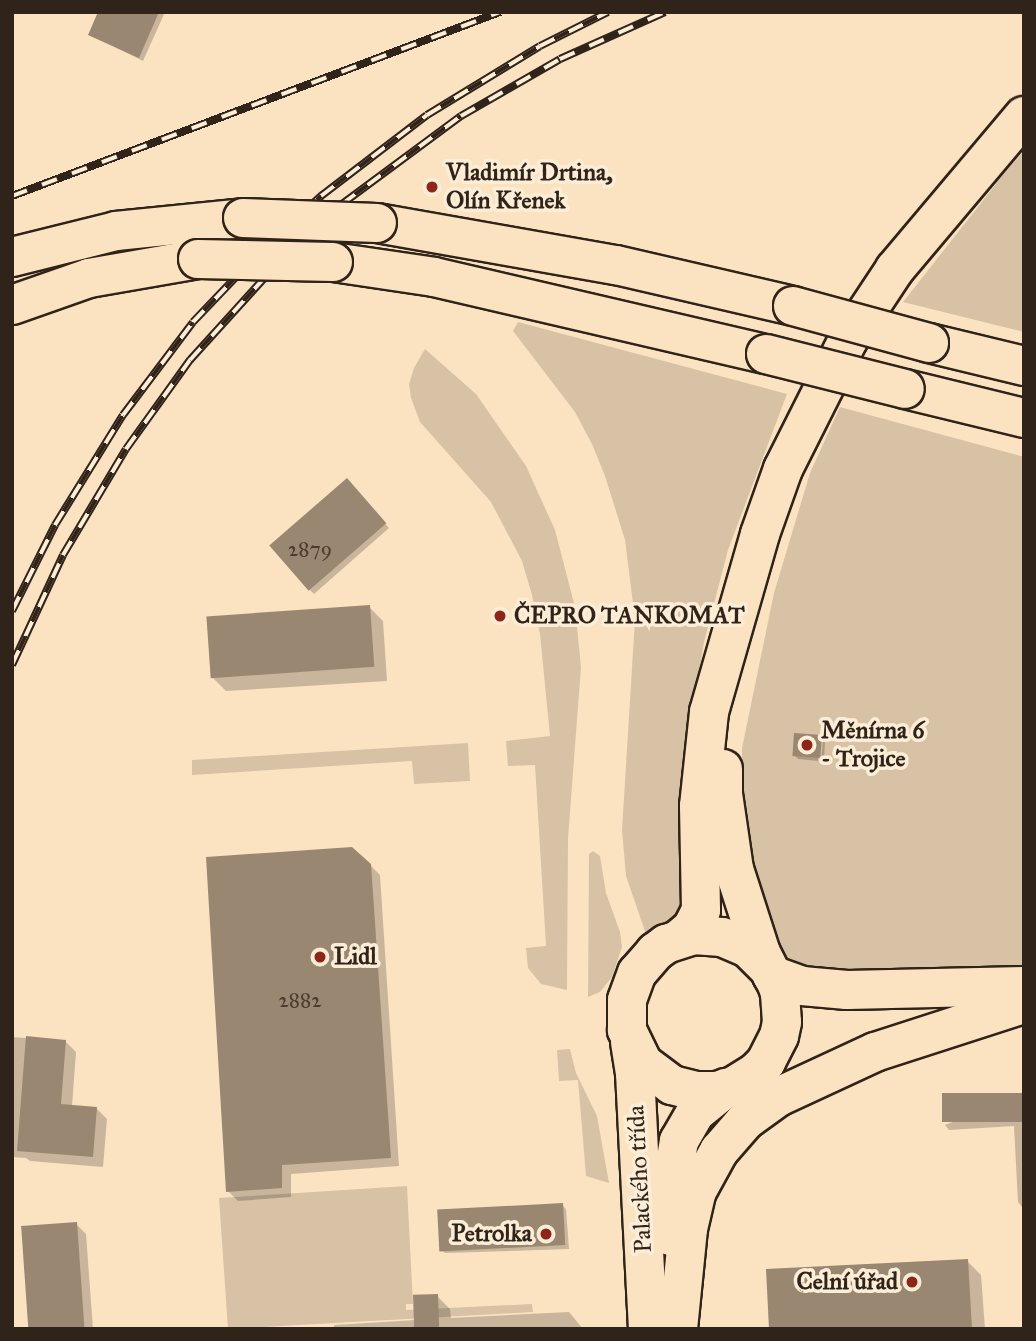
<!DOCTYPE html>
<html>
<head>
<meta charset="utf-8">
<style>
	body { margin:0 }
	#map { position:relative; width:1036px; height:1341px; overflow:hidden; background:#fbe3c2; font-family:"IM FELL Great Primer",serif }
	div>[style] { position:absolute }
	.green>* { inset:0; background:#d8c2a5 }
	.shadow>* { inset:0; background:#0003 }
	.building>* { inset:0; background:#9a8771; transform-origin:0 0 }
	.roads { filter:drop-shadow(2px 0 #30231a) drop-shadow(-2px 0 #30231a) drop-shadow(0 2px #30231a) drop-shadow(0 -2px #30231a) }
	.major>* { height:38px; margin:-19px; padding:0 19px; transform-origin:19px; border-radius:19px; background:#fbe3c2 }
	.rail>* { height:8px; margin-top:-4px; transform-origin:0; background:repeating-linear-gradient(90deg,#fcedd7 0 16px,#30231a 0 32px); box-sizing:border-box; border-block:2px solid #30231a }
	.bridges { filter:drop-shadow(2px 0 #30231a) drop-shadow(-2px 0 #30231a) drop-shadow(0 2px #30231a) drop-shadow(0 -2px #30231a) }
	.major-bridge>* { height:38px; margin:-19px; padding:0 19px; transform-origin:19px; border-radius:19px; background:#fbe3c2 }
	.dots>* { width:19px; height:19px; translate:-50% -50%; box-sizing:border-box; border:4px solid #fcedd7; border-radius:50% }
	span { translate:-50% -50%; white-space:nowrap; text-align:center; line-height:1.15; -webkit-text-stroke:7px #fcedd7; paint-order:stroke }
	.number-label { font-size:21px; color:#4a3c30 }
	.number-label span { -webkit-text-stroke-width:0 }
	.poi-label { font-size:24px; color:#30231a; font-weight:700 }
	.left { translate:0 -50%; text-align:left }
	.right { translate:-100% -50%; text-align:right }
	.street-label { font-size:24px; color:#30231a }
	.frame { position:absolute; inset:0; border:14px solid #30231a; pointer-events:none }
</style>
</head>
<body>
<div id="map">
	<div class="green">
		<div style="clip-path:polygon(1024px 151px,1024px 332px,903px 302px,1003px 175px)"></div>
		<div style="clip-path:polygon(518px 322px,787px 394px,728px 550px,704px 642px,695px 696px,685px 913px,647px 937px,626px 876px,622px 830px,635px 619px,625px 540px,605px 476px,592px 444px,575px 412px,513px 331px)"></div>
		<div style="clip-path:polygon(425px 349px,476px 394px,526px 466px,555px 530px,575px 607px,581px 667px,568px 839px,567px 990px,541px 984px,528px 968px,526px 948px,546px 946px,535px 765px,508px 766px,506px 741px,550px 736px,540px 634px,532px 595px,522px 561px,491px 502px,420px 422px,411px 398px,409px 384px,414px 368px)"></div>
		<div style="clip-path:polygon(840px 407px,1024px 457px,1024px 971px,842px 980px,783px 961px,743px 836px,742px 748px,774px 593px,810px 473px)"></div>
		<div style="clip-path:polygon(468px 743px,470px 781px,414px 784px,412px 761px,192px 775px,192px 760px)"></div>
		<div style="clip-path:polygon(593px 851px,600px 856px,606px 893px,620px 932px,622px 947px,612px 977px,600px 992px,588px 997px,589px 854px)"></div>
		<div style="clip-path:polygon(570px 1049px,576px 1073px,597px 1116px,609px 1183px,586px 1176px,578px 1080px,559px 1081px,557px 1050px)"></div>
		<div style="clip-path:polygon(407px 1186px,413px 1304px,406px 1304px,406px 1310px,532px 1304px,533px 1312px,228px 1329px,219px 1198px)"></div>
	</div>
	<div class="shadow">
		<div style="clip-path:polygon(100px 12px,165px 12px,143px 61px,90px 35px)"></div>
		<div style="clip-path:polygon(351px 485px,389px 528px,314px 594px,309px 589px)"></div>
		<div style="clip-path:polygon(369px 607px,383px 621px,387px 681px,226px 691px,212px 677px)"></div>
		<div style="clip-path:polygon(821px 737px,818px 761px,798px 759px,794px 755px)"></div>
		<div style="clip-path:polygon(823px 739px,825px 741px,824px 761px,821px 761px)"></div>
		<div style="clip-path:polygon(370px 865px,380px 875px,399px 1166px,291px 1174px,291px 1197px,238px 1201px,228px 1191px)"></div>
		<div style="clip-path:polygon(12px 1037px,65px 1041px,76px 1052px,72px 1106px,96px 1108px,107px 1119px,103px 1167px,30px 1161px,26px 1158px,12px 1157px)"></div>
		<div style="clip-path:polygon(1024px 1094px,1024px 1206px,1022px 1207px,1018px 1202px,1014px 1126px,949px 1130px,945px 1125px)"></div>
		<div style="clip-path:polygon(562px 1205px,566px 1209px,569px 1249px,445px 1253px,440px 1249px)"></div>
		<div style="clip-path:polygon(76px 1224px,86px 1234px,93px 1329px,29px 1329px)"></div>
		<div style="clip-path:polygon(967px 1261px,981px 1275px,985px 1329px,772px 1329px)"></div>
		<div style="clip-path:polygon(437px 1296px,450px 1309px,451px 1318px,569px 1312px,583px 1329px,334px 1329px,334px 1325px,416px 1320px)"></div>
	</div>
	<div class="building">
		<div style="clip-path:polygon(98px 12px,159px 12px,139px 58px,88px 35px)"></div>
		<div style="left:347px;top:478px;width:60px;height:103px;rotate:49deg"></div>
		<div style="left:370px;top:605px;width:62px;height:164px;rotate:86deg"></div>
		<div style="left:794px;top:733px;width:28px;height:23px;rotate:4deg"></div>
		<div style="clip-path:polygon(352px 847px,371px 864px,391px 1158px,282px 1165px,282px 1188px,226px 1192px,206px 857px)"></div>
		<div style="clip-path:polygon(26px 1036px,66px 1040px,61px 1104px,97px 1107px,93px 1157px,17px 1151px)"></div>
		<div style="left:1024px;top:1093px;width:29px;height:82px;rotate:90deg"></div>
		<div style="left:563px;top:1203px;width:42px;height:126px;rotate:87deg"></div>
		<div style="left:77px;top:1222px;width:107px;height:56px;rotate:86deg"></div>
		<div style="clip-path:polygon(968px 1259px,972px 1329px,769px 1329px,766px 1269px)"></div>
		<div style="left:438px;top:1294px;width:35px;height:25px;rotate:88deg"></div>
	</div>
	<div class="roads">
		<div class="major">
			<div style="left:377px;top:223px;width:243px;rotate:10deg"></div>
			<div style="left:616px;top:265px;width:182px;rotate:13deg"></div>
			<div style="left:12px;top:257px;width:107px;rotate:-14deg"></div>
			<div style="left:116px;top:231px;width:128px;rotate:-5.8deg"></div>
			<div style="left:333px;top:262px;width:102px;rotate:8.4deg"></div>
			<div style="left:434px;top:277px;width:341px;rotate:13.1deg"></div>
			<div style="left:12px;top:305px;width:82px;rotate:-19.3deg"></div>
			<div style="left:89px;top:278px;width:111px;rotate:-9.9deg"></div>
			<div style="left:929px;top:343px;width:98px;rotate:13.6deg"></div>
			<div style="left:905px;top:389px;width:122px;rotate:13.7deg"></div>
			<div style="left:723px;top:769px;width:25px;rotate:90deg"></div>
			<div style="left:723px;top:794px;width:76px;rotate:81.7deg"></div>
			<div style="left:734px;top:869px;width:88px;rotate:72.2deg"></div>
			<div style="left:761px;top:953px;width:25px;rotate:63deg"></div>
			<div style="left:772px;top:975px;width:10px;rotate:61deg"></div>
			<div style="left:777px;top:984px;width:10px;rotate:73deg"></div>
			<div style="left:780px;top:994px;width:28px;rotate:86deg"></div>
			<div style="left:782px;top:1022px;width:14px;rotate:102deg"></div>
			<div style="left:779px;top:1036px;width:29px;rotate:117deg"></div>
			<div style="left:766px;top:1062px;width:14px;rotate:135deg"></div>
			<div style="left:756px;top:1072px;width:28px;rotate:148deg"></div>
			<div style="left:732px;top:1087px;width:16px;rotate:166deg"></div>
			<div style="left:716px;top:1091px;width:20px;rotate:180deg"></div>
			<div style="left:696px;top:1091px;width:25px;rotate:-166deg"></div>
			<div style="left:672px;top:1085px;width:36px;rotate:-143deg"></div>
			<div style="left:643px;top:1063px;width:37px;rotate:-116deg"></div>
			<div style="left:627px;top:1030px;width:30px;rotate:-90deg"></div>
			<div style="left:627px;top:1000px;width:29px;rotate:-70deg"></div>
			<div style="left:637px;top:973px;width:28px;rotate:-49deg"></div>
			<div style="left:655px;top:952px;width:14px;rotate:-36deg"></div>
			<div style="left:666px;top:944px;width:28px;rotate:-18deg"></div>
			<div style="left:693px;top:935px;width:29px;rotate:4deg"></div>
			<div style="left:722px;top:937px;width:28px;rotate:23deg"></div>
			<div style="left:748px;top:948px;width:28px;rotate:45deg"></div>
			<div style="left:679px;top:939px;width:17px;rotate:-40deg"></div>
			<div style="left:692px;top:928px;width:20px;rotate:-63deg"></div>
			<div style="left:701px;top:910px;width:104px;rotate:-91.1deg"></div>
			<div style="left:699px;top:806px;width:95px;rotate:-83.9deg"></div>
			<div style="left:709px;top:712px;width:185px;rotate:-74deg"></div>
			<div style="left:760px;top:534px;width:69px;rotate:-70.5deg"></div>
			<div style="left:783px;top:469px;width:144px;rotate:-63.3deg"></div>
			<div style="left:848px;top:340px;width:85px;rotate:-56.5deg"></div>
			<div style="left:895px;top:269px;width:200px;rotate:-49.9deg"></div>
			<div style="left:772px;top:975px;width:32px;rotate:20deg"></div>
			<div style="left:802px;top:986px;width:45px;rotate:5.1deg"></div>
			<div style="left:847px;top:990px;width:177px;rotate:-1.3deg"></div>
			<div style="left:630px;top:1042px;width:31px;rotate:81deg"></div>
			<div style="left:635px;top:1073px;width:256px;rotate:87.1deg"></div>
			<div style="left:670px;top:1236px;width:42px;rotate:-90deg"></div>
			<div style="left:670px;top:1194px;width:54px;rotate:-80.4deg"></div>
			<div style="left:679px;top:1141px;width:32px;rotate:-60deg"></div>
			<div style="left:695px;top:1113px;width:40px;rotate:-39deg"></div>
			<div style="left:678px;top:1329px;width:100px;rotate:-84.3deg"></div>
			<div style="left:688px;top:1229px;width:39px;rotate:-77deg"></div>
			<div style="left:697px;top:1191px;width:46px;rotate:-61.2deg"></div>
			<div style="left:719px;top:1151px;width:40px;rotate:-49deg"></div>
			<div style="left:745px;top:1121px;width:41px;rotate:-36deg"></div>
			<div style="left:778px;top:1097px;width:107px;rotate:-24.9deg"></div>
			<div style="left:875px;top:1052px;width:157px;rotate:-17.9deg"></div>
		</div>
	</div>
	<div class="rail">
		<div style="left:12px;top:196px;width:522px;rotate:-20.66deg"></div>
		<div style="left:12px;top:611px;width:96px;rotate:-63.4deg"></div>
		<div style="left:55px;top:525px;width:129px;rotate:-58.3deg"></div>
		<div style="left:123px;top:415px;width:116px;rotate:-53deg"></div>
		<div style="left:193px;top:322px;width:94px;rotate:-46.3deg"></div>
		<div style="left:258px;top:254px;width:86px;rotate:-42.6deg"></div>
		<div style="left:321px;top:196px;width:133px;rotate:-37.4deg"></div>
		<div style="left:427px;top:115px;width:132px;rotate:-31.4deg"></div>
		<div style="left:540px;top:46px;width:76px;rotate:-26.6deg"></div>
		<div style="left:12px;top:665px;width:121px;rotate:-65.1deg"></div>
		<div style="left:63px;top:555px;width:123px;rotate:-59.3deg"></div>
		<div style="left:126px;top:449px;width:110px;rotate:-54.3deg"></div>
		<div style="left:190px;top:360px;width:132px;rotate:-47.8deg"></div>
		<div style="left:279px;top:262px;width:86px;rotate:-42.6deg"></div>
		<div style="left:342px;top:204px;width:148px;rotate:-36.5deg"></div>
		<div style="left:461px;top:116px;width:114px;rotate:-29.9deg"></div>
		<div style="left:560px;top:59px;width:115px;rotate:-24.1deg"></div>
	</div>
	<div class="bridges">
		<div class="major-bridge">
			<div style="left:243px;top:218px;width:134px;rotate:2.1deg"></div>
			<div style="left:198px;top:259px;width:135px;rotate:1.3deg"></div>
			<div style="left:793px;top:306px;width:141px;rotate:15.2deg"></div>
			<div style="left:766px;top:354px;width:143px;rotate:14.1deg"></div>
		</div>
	</div>
	<div class="dots">
		<div style="left:432px;top:187px;background:#8f2418"></div>
		<div style="left:500px;top:616px;background:#8f2418"></div>
		<div style="left:807px;top:745px;background:#8f2418"></div>
		<div style="left:320px;top:957px;background:#8f2418"></div>
		<div style="left:546px;top:1234px;background:#8f2418"></div>
		<div style="left:912px;top:1282px;background:#8f2418"></div>
	</div>
	<div class="number-label">
		<span style="left:310px;top:549px">2879</span>
		<span style="left:300px;top:1000px">2882</span>
	</div>
	<div class="poi-label">
		<span class="left" style="left:446px;top:187px">Vladimír Drtina,<br>Olín Křenek</span>
		<span class="left" style="left:514px;top:616px">ČEPRO TANKOMAT</span>
		<span class="left" style="left:821px;top:745px">Měnírna 6<br>- Trojice</span>
		<span class="left" style="left:334px;top:957px">Lidl</span>
		<span class="right" style="left:532px;top:1234px">Petrolka</span>
		<span class="right" style="left:898px;top:1282px">Celní úřad</span>
	</div>
	<div class="street-label">
		<span style="left:640px;top:1179px;rotate:-93deg">Palackého třída</span>
	</div>
	<div class="frame"></div>
</div>
</body>
</html>
